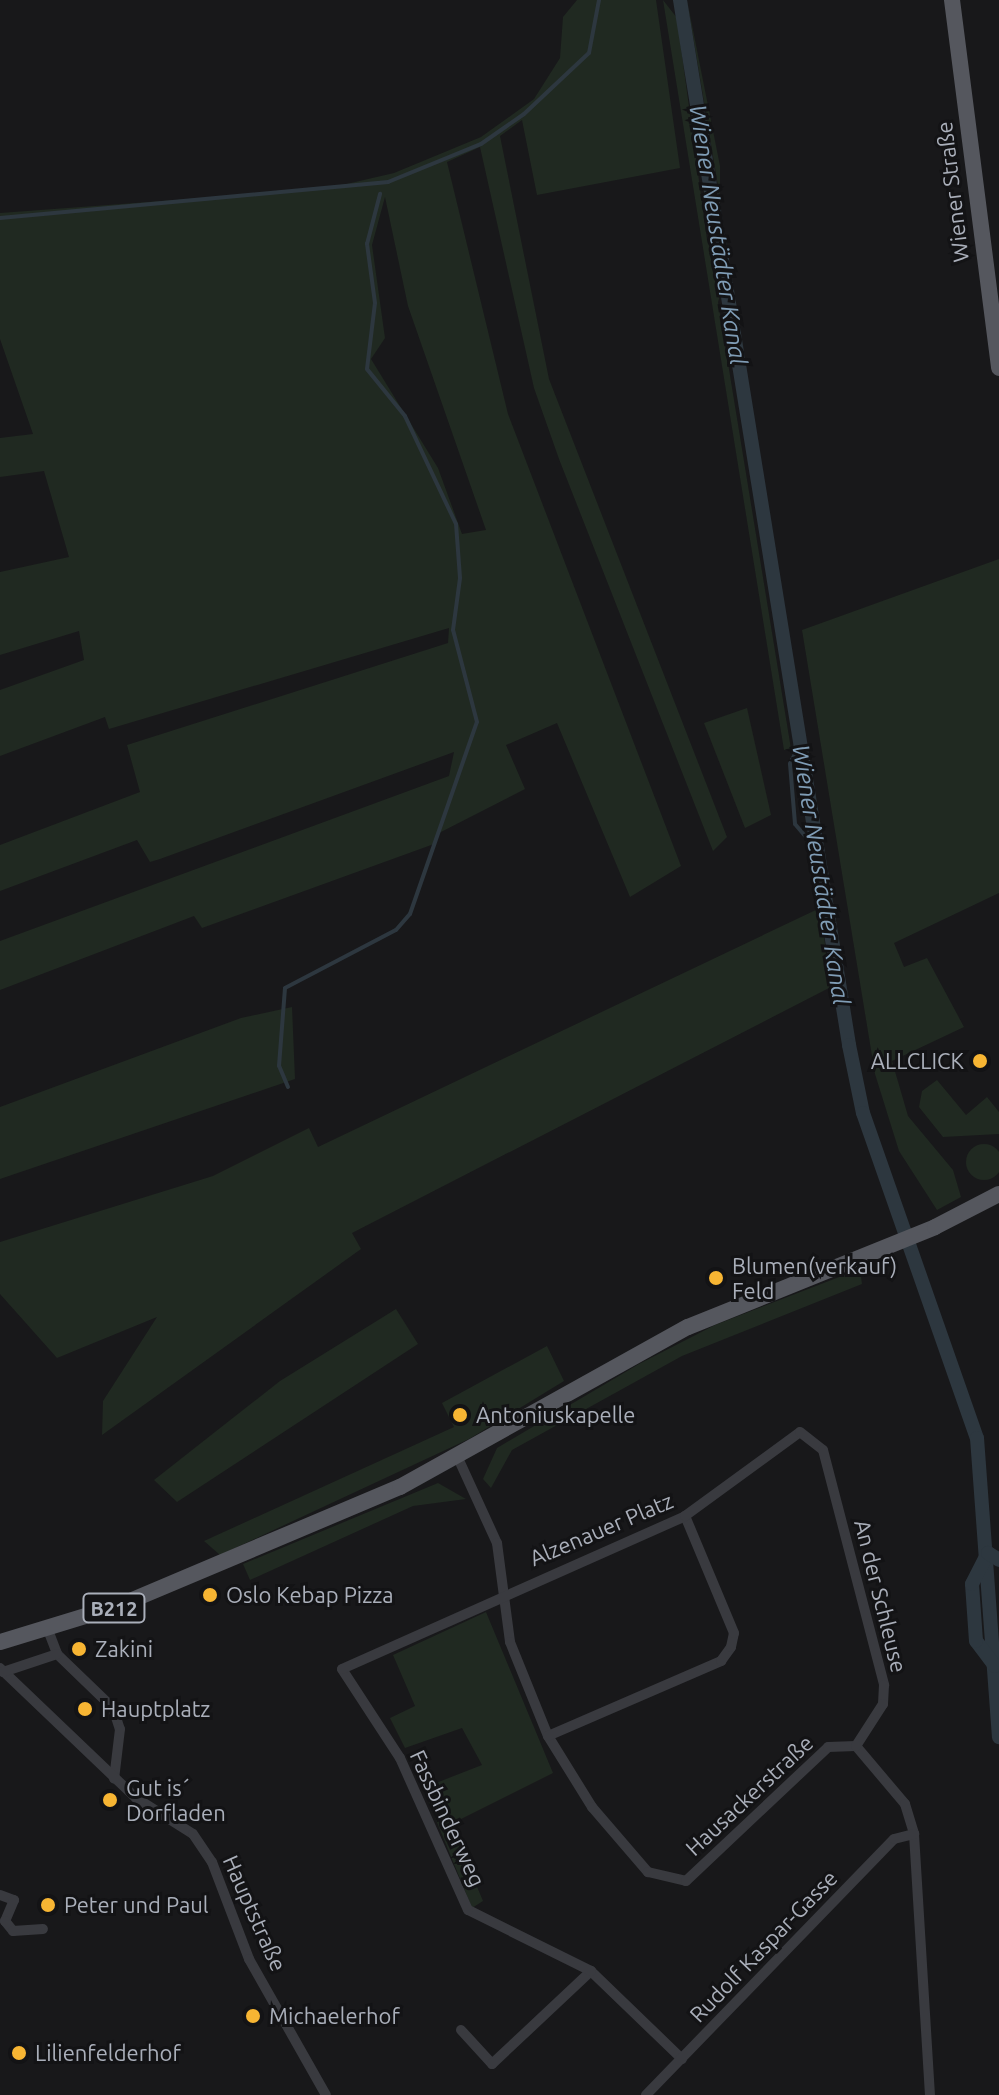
<!DOCTYPE html>
<html>
<head>
<meta charset="utf-8">
<style>
	body { margin:0 }
	#map { position:relative; width:999px; height:2095px; overflow:hidden; background:#18181a; font-family:Ubuntu,sans-serif }
	div>[style] { position:absolute }
	.green>* { inset:0; background:#202921 }
	.round { border-radius:50% }
	.stream>* { height:4px; margin:-2px; padding:0 2px; transform-origin:2px; border-radius:2px; background:#2d373f }
	.canal>* { height:14px; margin:-7px; padding:0 7px; transform-origin:7px; border-radius:7px; background:#2d373f }
	.street>* { height:10px; margin:-5px; padding:0 5px; transform-origin:5px; border-radius:5px; background:#393a3f }
	.primary>* { height:16px; margin:-8px; padding:0 8px; transform-origin:8px; border-radius:8px; background:#55575e }
	.dots>* { width:22px; height:22px; translate:-50% -50%; box-sizing:border-box; border:4px solid #131315; border-radius:50% }
	span { translate:-50% -50%; white-space:nowrap; text-align:center; line-height:1.15; -webkit-text-stroke:6px #131315; paint-order:stroke }
	.shield-label span { padding:2px 6px; background:#131315; border:2px solid; border-radius:6px; -webkit-text-stroke-width:0 }
	.shield-label { font-size:20px; color:#aaafba; font-weight:700 }
	.street-label { font-size:22px; color:#aaafba }
	.poi-label { font-size:22px; color:#aaafba }
	.right { translate:-100% -50%; text-align:right }
	.left { translate:0 -50%; text-align:left }
	.water-label { font-size:24px; color:#809db6; font-style:italic }
</style>
</head>
<body>
<div id="map">
	<div class="green">
		<div style="clip-path:polygon(evenodd,577px 0,656px 0,680px 168px,537px 195px,522px 120px,500px 136px,549px 379px,727px 837px,713px 851px,559px 459px,534px 388px,480px 147px,447px 162px,508px 414px,681px 866px,630px 897px,557px 723px,506px 745px,525px 789px,439px 833px,434px 844px,202px 928px,194px 916px,0 990px,0 941px,449px 776px,454px 752px,160px 859px,150px 862px,137px 840px,0 891px,0 845px,140px 792px,127px 745px,448px 643px,449px 628px,109px 729px,105px 717px,0 756px,0 690px,84px 660px,79px 631px,0 655px,0 572px,69px 557px,44px 471px,0 477px,0 438px,33px 434px,0 339px,0 213px,325px 189px,394px 173px,481px 137px,534px 99px,560px 58px,563px 17px,577px 0,385px 197px,408px 306px,486px 530px,462px 534px,438px 468px,371px 359px,385px 338px,372px 245px,385px 197px)"></div>
		<div style="clip-path:polygon(663px 0,677px 18px,707px 240px,718px 253px,723px 286px,718px 302px,791px 749px,784px 750px)"></div>
		<div style="clip-path:polygon(687px 0,720px 166px,720px 198px)"></div>
		<div style="clip-path:polygon(999px 559px,999px 893px,894px 943px,904px 967px,927px 958px,964px 1027px,892px 1061px,908px 1116px,953px 1170px,961px 1197px,937px 1210px,899px 1151px,875px 1074px,802px 630px)"></div>
		<div style="clip-path:polygon(747px 708px,771px 815px,745px 828px,704px 723px)"></div>
		<div style="clip-path:polygon(820px 908px,831px 987px,352px 1233px,361px 1249px,102px 1435px,103px 1401px,157px 1317px,57px 1358px,0 1294px,0 1242px,213px 1176px,309px 1128px,318px 1147px)"></div>
		<div style="clip-path:polygon(292px 1007px,295px 1079px,0 1179px,0 1107px,241px 1018px)"></div>
		<div style="clip-path:polygon(937px 1080px,966px 1115px,987px 1097px,999px 1112px,999px 1134px,943px 1137px,919px 1107px,922px 1091px)"></div>
		<div class="round" style="left:966px;top:1144px;width:36px;height:36px"></div>
		<div style="clip-path:polygon(860px 1269px,862px 1284px,682px 1356px,512px 1450px,491px 1488px,483px 1479px,497px 1448px,639px 1364px,715px 1325px)"></div>
		<div style="clip-path:polygon(396px 1309px,418px 1344px,177px 1502px,154px 1480px,280px 1381px)"></div>
		<div style="clip-path:polygon(547px 1346px,564px 1381px,469px 1439px,220px 1555px,204px 1541px,454px 1427px,442px 1403px)"></div>
		<div style="clip-path:polygon(438px 1483px,466px 1499px,413px 1506px,250px 1580px,243px 1564px)"></div>
		<div style="clip-path:polygon(486px 1612px,553px 1773px,451px 1824px,483px 1901px,472px 1908px,423px 1788px,482px 1765px,462px 1728px,405px 1748px,390px 1718px,415px 1706px,393px 1655px)"></div>
	</div>
	<div class="stream">
		<div style="left:0;top:218px;width:390px;rotate:-5.3deg"></div>
		<div style="left:388px;top:182px;width:100px;rotate:-22.2deg"></div>
		<div style="left:481px;top:144px;width:52px;rotate:-34.9deg"></div>
		<div style="left:524px;top:114px;width:89px;rotate:-43.2deg"></div>
		<div style="left:589px;top:53px;width:54px;rotate:-79.3deg"></div>
		<div style="left:800px;top:744px;width:22px;rotate:117deg"></div>
		<div style="left:790px;top:764px;width:60px;rotate:85.2deg"></div>
		<div style="left:795px;top:824px;width:34px;rotate:50deg"></div>
		<div style="left:288px;top:1087px;width:23px;rotate:-113deg"></div>
		<div style="left:279px;top:1066px;width:78px;rotate:-85.6deg"></div>
		<div style="left:285px;top:988px;width:125px;rotate:-27.6deg"></div>
		<div style="left:396px;top:930px;width:21px;rotate:-49deg"></div>
		<div style="left:410px;top:914px;width:203px;rotate:-70.8deg"></div>
		<div style="left:477px;top:722px;width:95px;rotate:-104.6deg"></div>
		<div style="left:453px;top:630px;width:52px;rotate:-82.3deg"></div>
		<div style="left:460px;top:578px;width:54px;rotate:-94.2deg"></div>
		<div style="left:456px;top:524px;width:119px;rotate:-115.3deg"></div>
		<div style="left:405px;top:416px;width:60px;rotate:-129deg"></div>
		<div style="left:367px;top:369px;width:66px;rotate:-83.1deg"></div>
		<div style="left:375px;top:303px;width:60px;rotate:-97.7deg"></div>
		<div style="left:367px;top:244px;width:52px;rotate:-75.4deg"></div>
	</div>
	<div class="canal">
		<div style="left:680px;top:0;width:1059px;rotate:80.81deg"></div>
		<div style="left:849px;top:1045px;width:69px;rotate:78.4deg"></div>
		<div style="left:863px;top:1113px;width:344px;rotate:70.7deg"></div>
		<div style="left:977px;top:1438px;width:300px;rotate:85.8deg"></div>
		<div style="left:995px;top:1666px;width:31px;rotate:-127deg"></div>
		<div style="left:976px;top:1641px;width:57px;rotate:-94deg"></div>
		<div style="left:972px;top:1584px;width:35px;rotate:-63deg"></div>
		<div style="left:988px;top:1553px;width:13px;rotate:32deg"></div>
	</div>
	<div class="street">
		<div style="left:458px;top:1458px;width:94px;rotate:65.4deg"></div>
		<div style="left:497px;top:1543px;width:100px;rotate:82.5deg"></div>
		<div style="left:510px;top:1642px;width:101px;rotate:68deg"></div>
		<div style="left:548px;top:1736px;width:84px;rotate:58.2deg"></div>
		<div style="left:592px;top:1807px;width:86px;rotate:49.3deg"></div>
		<div style="left:648px;top:1872px;width:39px;rotate:13deg"></div>
		<div style="left:686px;top:1881px;width:195px;rotate:-43.3deg"></div>
		<div style="left:828px;top:1747px;width:28px;rotate:-2deg"></div>
		<div style="left:856px;top:1746px;width:76px;rotate:49.8deg"></div>
		<div style="left:905px;top:1804px;width:31px;rotate:73deg"></div>
		<div style="left:914px;top:1834px;width:261px;rotate:86.5deg"></div>
		<div style="left:48px;top:1630px;width:26px;rotate:69deg"></div>
		<div style="left:57px;top:1654px;width:78px;rotate:44deg"></div>
		<div style="left:113px;top:1708px;width:22px;rotate:72deg"></div>
		<div style="left:120px;top:1729px;width:50px;rotate:96.8deg"></div>
		<div style="left:0;top:1668px;width:188px;rotate:43.7deg"></div>
		<div style="left:136px;top:1798px;width:67px;rotate:32.3deg"></div>
		<div style="left:193px;top:1834px;width:34px;rotate:56deg"></div>
		<div style="left:212px;top:1862px;width:104px;rotate:69.1deg"></div>
		<div style="left:249px;top:1959px;width:156px;rotate:60.5deg"></div>
		<div style="left:3px;top:1672px;width:57px;rotate:-18.4deg"></div>
		<div style="left:548px;top:1736px;width:189px;rotate:-23.4deg"></div>
		<div style="left:721px;top:1661px;width:17px;rotate:-54deg"></div>
		<div style="left:731px;top:1647px;width:14px;rotate:-78deg"></div>
		<div style="left:734px;top:1633px;width:127px;rotate:-112.7deg"></div>
		<div style="left:0;top:1895px;width:15px;rotate:20deg"></div>
		<div style="left:14px;top:1900px;width:23px;rotate:113deg"></div>
		<div style="left:5px;top:1921px;width:13px;rotate:51deg"></div>
		<div style="left:13px;top:1931px;width:30px;rotate:-4deg"></div>
		<div style="left:461px;top:2030px;width:46px;rotate:47.6deg"></div>
		<div style="left:492px;top:2064px;width:136px;rotate:-43.2deg"></div>
		<div style="left:682px;top:2059px;width:127px;rotate:-136deg"></div>
		<div style="left:591px;top:1971px;width:137px;rotate:-153.6deg"></div>
		<div style="left:468px;top:1910px;width:167px;rotate:-114.1deg"></div>
		<div style="left:400px;top:1758px;width:106px;rotate:-123.1deg"></div>
		<div style="left:342px;top:1669px;width:376px;rotate:-24deg"></div>
		<div style="left:685px;top:1516px;width:142px;rotate:-36.1deg"></div>
		<div style="left:800px;top:1432px;width:29px;rotate:38deg"></div>
		<div style="left:823px;top:1450px;width:243px;rotate:75.4deg"></div>
		<div style="left:884px;top:1685px;width:19px;rotate:93deg"></div>
		<div style="left:883px;top:1704px;width:50px;rotate:122.7deg"></div>
		<div style="left:646px;top:2095px;width:356px;rotate:-45.9deg"></div>
		<div style="left:894px;top:1839px;width:21px;rotate:-14deg"></div>
	</div>
	<div class="primary">
		<div style="left:952px;top:0;width:371px;rotate:82.7deg"></div>
		<div style="left:0;top:1642px;width:123px;rotate:-17deg"></div>
		<div style="left:118px;top:1606px;width:306px;rotate:-22.9deg"></div>
		<div style="left:400px;top:1487px;width:329px;rotate:-29.1deg"></div>
		<div style="left:688px;top:1327px;width:266px;rotate:-22deg"></div>
		<div style="left:935px;top:1227px;width:72px;rotate:-27.3deg"></div>
	</div>
	<div class="dots">
		<div style="left:980px;top:1061px;background:#f7b533"></div>
		<div style="left:716px;top:1278px;background:#f7b533"></div>
		<div style="left:460px;top:1415px;background:#f7b533"></div>
		<div style="left:210px;top:1595px;background:#f7b533"></div>
		<div style="left:79px;top:1649px;background:#f7b533"></div>
		<div style="left:85px;top:1709px;background:#f7b533"></div>
		<div style="left:110px;top:1800px;background:#f7b533"></div>
		<div style="left:48px;top:1905px;background:#f7b533"></div>
		<div style="left:253px;top:2016px;background:#f7b533"></div>
		<div style="left:19px;top:2053px;background:#f7b533"></div>
	</div>
	<div class="shield-label">
		<span style="left:114px;top:1608px">B212</span>
	</div>
	<div class="street-label">
		<span style="left:952px;top:192px;rotate:-97deg">Wiener Straße</span>
		<span style="left:601px;top:1529px;rotate:-23deg">Alzenauer Platz</span>
		<span style="left:881px;top:1596px;rotate:76deg">An der Schleuse</span>
		<span style="left:749px;top:1795px;rotate:-43deg">Hausackerstraße</span>
		<span style="left:448px;top:1818px;rotate:65deg">Fassbinderweg</span>
		<span style="left:255px;top:1913px;rotate:66deg">Hauptstraße</span>
		<span style="left:763px;top:1946px;rotate:-46deg">Rudolf Kaspar-Gasse</span>
	</div>
	<div class="poi-label">
		<span class="right" style="left:964px;top:1061px">ALLCLICK</span>
		<span class="left" style="left:732px;top:1278px">Blumen(verkauf)<br>Feld</span>
		<span class="left" style="left:476px;top:1415px">Antoniuskapelle</span>
		<span class="left" style="left:226px;top:1595px">Oslo Kebap Pizza</span>
		<span class="left" style="left:95px;top:1649px">Zakini</span>
		<span class="left" style="left:101px;top:1709px">Hauptplatz</span>
		<span class="left" style="left:126px;top:1800px">Gut is´<br>Dorfladen</span>
		<span class="left" style="left:64px;top:1905px">Peter und Paul</span>
		<span class="left" style="left:269px;top:2016px">Michaelerhof</span>
		<span class="left" style="left:35px;top:2053px">Lilienfelderhof</span>
	</div>
	<div class="water-label">
		<span style="left:718px;top:235px;rotate:81deg">Wiener Neustädter Kanal</span>
		<span style="left:821px;top:875px;rotate:81deg">Wiener Neustädter Kanal</span>
	</div>
</div>
</body>
</html>
